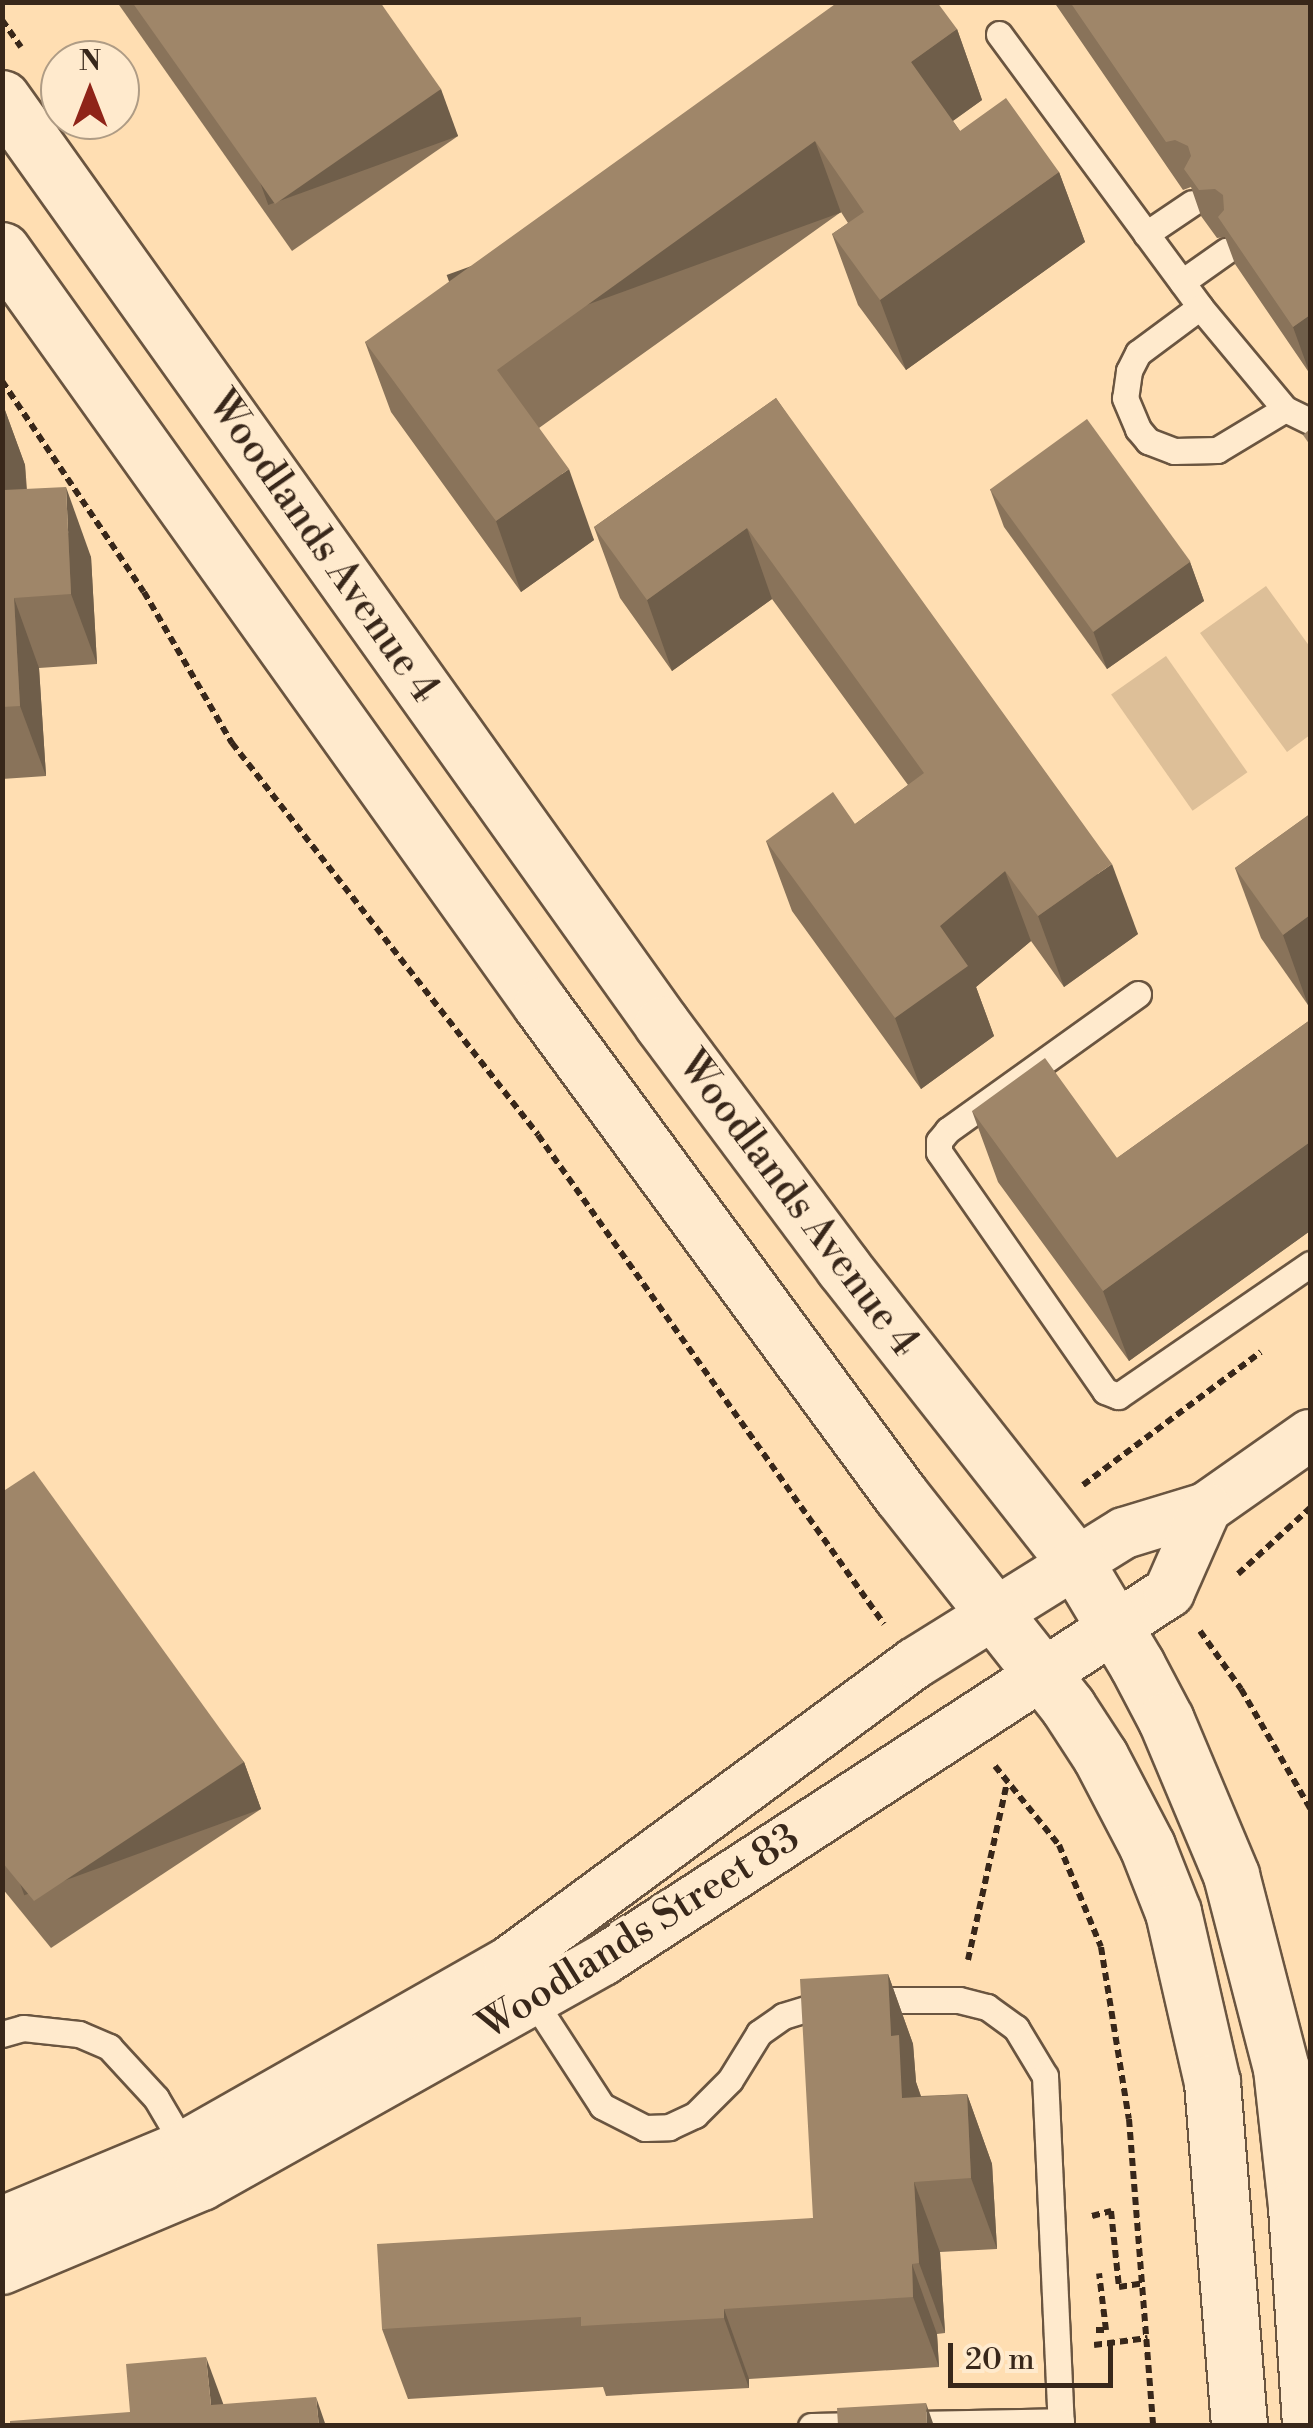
<!DOCTYPE html>
<html>
<head>
<meta charset="utf-8">
<style>
	body { margin:0 }
	#map { position:relative; width:1313px; height:2428px; overflow:hidden; background:#ffdeb2; font-family:"Libre Bodoni",serif }
	div>[style] { position:absolute }
	.green>* { inset:0; background:#ddbf98; transform-origin:0 0 }
	.path>* { height:6px; margin-top:-3px; transform-origin:0; background:repeating-linear-gradient(90deg,#38271a 0 8px,transparent 0 13px) }
	.roads { filter:drop-shadow(2px 0 #6a5540) drop-shadow(-2px 0 #6a5540) drop-shadow(0 2px #6a5540) drop-shadow(0 -2px #6a5540) }
	.service>* { height:25px; margin:-12.5px; padding:0 12.5px; transform-origin:12.5px; border-radius:12.5px; background:#ffeacd }
	.minor>* { height:50px; margin:-25px; padding:0 25px; transform-origin:25px; border-radius:25px; background:#ffeacd }
	.secondary>* { height:55px; margin:-27.5px; padding:0 27.5px; transform-origin:27.5px; border-radius:27.5px; background:#ffeacd }
	.wall>* { inset:0; background:#89735a }
	.shaded-wall>* { inset:0; background:#6f5e4a; transform-origin:0 0 }
	.building>* { inset:0; background:#9f8669; transform-origin:0 0 }
	span { translate:-50% -50%; white-space:nowrap; text-align:center; line-height:1.15; -webkit-text-stroke:8px #ffeacd; paint-order:stroke }
	.street-label { font-size:40px; color:#38271a }
	.frame { position:absolute; inset:0; border:5px solid #38271a; pointer-events:none }
	.north { position:absolute; left:40px; top:40px; width:100px; height:100px; box-sizing:border-box; background:#ffeacd; border:2px solid #af9c85; border-radius:50%; rotate:0deg; font-size:28px; font-weight:700; line-height:40px; text-align:center; color:#38271a }
	.north::after { content:''; display:block; margin:auto; width:35px; height:45px; background:#8f2418; clip-path:polygon(50% 0,100% 100%,50% 72%,0 100%) }
	.scale { position:absolute; left:948px; top:2343px; width:165px; height:45px; box-sizing:border-box; border:5px solid #38271a; border-top:0; padding-left:12px; font-size:30px; line-height:35px; white-space:nowrap; color:#38271a; -webkit-text-stroke:8px #ffeacd; paint-order:stroke }
</style>
</head>
<body>
<div id="map">
	<div class="green">
		<div style="clip-path:polygon(1266px 586px,1310px 647px,1310px 735px,1287px 752px,1200px 633px)"></div>
		<div style="left:1166px;top:656px;width:142px;height:67px;rotate:55deg"></div>
	</div>
	<div class="path">
		<div style="left:2px;top:20px;width:33px;rotate:55deg"></div>
		<div style="left:2px;top:381px;width:254px;rotate:56.1deg"></div>
		<div style="left:144px;top:592px;width:175px;rotate:59.8deg"></div>
		<div style="left:232px;top:743px;width:497px;rotate:52deg"></div>
		<div style="left:538px;top:1135px;width:599px;rotate:54.72deg"></div>
		<div style="left:1083px;top:1485px;width:222px;rotate:-36.8deg"></div>
		<div style="left:1238px;top:1574px;width:98px;rotate:-42.5deg"></div>
		<div style="left:1200px;top:1631px;width:71px;rotate:54.7deg"></div>
		<div style="left:1241px;top:1689px;width:138px;rotate:59.9deg"></div>
		<div style="left:995px;top:1766px;width:102px;rotate:51deg"></div>
		<div style="left:1059px;top:1845px;width:110px;rotate:67.6deg"></div>
		<div style="left:1101px;top:1947px;width:174px;rotate:80.8deg"></div>
		<div style="left:1129px;top:2119px;width:308px;rotate:85.5deg"></div>
		<div style="left:968px;top:1960px;width:182px;rotate:-77.6deg"></div>
		<div style="left:1092px;top:2216px;width:20px;rotate:-15deg"></div>
		<div style="left:1111px;top:2211px;width:76px;rotate:84deg"></div>
		<div style="left:1119px;top:2287px;width:26px;rotate:-9deg"></div>
		<div style="left:1096px;top:2330px;width:10px"></div>
		<div style="left:1106px;top:2330px;width:57px;rotate:-97deg"></div>
		<div style="left:1094px;top:2345px;width:54px;rotate:-7.4deg"></div>
	</div>
	<div class="roads">
		<div class="service">
			<div style="left:999px;top:34px;width:339px;rotate:53.6deg"></div>
			<div style="left:1200px;top:307px;width:133px;rotate:50.2deg"></div>
			<div style="left:1285px;top:409px;width:28px;rotate:26deg"></div>
			<div style="left:1146px;top:234px;width:55px;rotate:-34deg"></div>
			<div style="left:1182px;top:282px;width:54px;rotate:-35.2deg"></div>
			<div style="left:1200px;top:307px;width:77px;rotate:143.4deg"></div>
			<div style="left:1138px;top:353px;width:20px;rotate:117deg"></div>
			<div style="left:1129px;top:371px;width:27px;rotate:98deg"></div>
			<div style="left:1125px;top:398px;width:34px;rotate:67deg"></div>
			<div style="left:1138px;top:429px;width:16px;rotate:50deg"></div>
			<div style="left:1148px;top:441px;width:28px;rotate:21deg"></div>
			<div style="left:1174px;top:451px;width:43px;rotate:-1.3deg"></div>
			<div style="left:1217px;top:450px;width:79px;rotate:-31.1deg"></div>
			<div style="left:1138px;top:994px;width:234px;rotate:144.4deg"></div>
			<div style="left:948px;top:1130px;width:14px;rotate:129deg"></div>
			<div style="left:939px;top:1141px;width:11px;rotate:90deg"></div>
			<div style="left:939px;top:1152px;width:291px;rotate:55.2deg"></div>
			<div style="left:1105px;top:1391px;width:14px;rotate:21deg"></div>
			<div style="left:1118px;top:1396px;width:233px;rotate:-34.5deg"></div>
			<div style="left:528px;top:1992px;width:136px;rotate:57deg"></div>
			<div style="left:602px;top:2106px;width:48px;rotate:27.1deg"></div>
			<div style="left:645px;top:2128px;width:24px;rotate:-2deg"></div>
			<div style="left:669px;top:2127px;width:29px;rotate:-25deg"></div>
			<div style="left:695px;top:2115px;width:49px;rotate:-45deg"></div>
			<div style="left:730px;top:2080px;width:55px;rotate:-58.3deg"></div>
			<div style="left:759px;top:2033px;width:29px;rotate:-35deg"></div>
			<div style="left:783px;top:2016px;width:30px;rotate:-17deg"></div>
			<div style="left:812px;top:2007px;width:57px;rotate:-7deg"></div>
			<div style="left:869px;top:2000px;width:90px"></div>
			<div style="left:959px;top:2000px;width:29px;rotate:14deg"></div>
			<div style="left:987px;top:2007px;width:36px;rotate:36deg"></div>
			<div style="left:1016px;top:2028px;width:56px;rotate:58.9deg"></div>
			<div style="left:1045px;top:2076px;width:350px;rotate:87.4deg"></div>
			<div style="left:2px;top:2034px;width:22px;rotate:-16deg"></div>
			<div style="left:23px;top:2028px;width:56px;rotate:6.1deg"></div>
			<div style="left:79px;top:2034px;width:33px;rotate:23deg"></div>
			<div style="left:109px;top:2047px;width:69px;rotate:47.3deg"></div>
			<div style="left:156px;top:2098px;width:65px;rotate:59.5deg"></div>
			<div style="left:811px;top:2426px;width:250px;rotate:-1.1deg"></div>
		</div>
		<div class="minor">
			<div style="left:2px;top:2222px;width:198px;rotate:-22.6deg"></div>
			<div style="left:185px;top:2146px;width:373px;rotate:-29.6deg"></div>
			<div style="left:509px;top:1962px;width:504px;rotate:-36.37deg"></div>
			<div style="left:915px;top:1663px;width:246px;rotate:-31.9deg"></div>
			<div style="left:1124px;top:1533px;width:86px;rotate:-17deg"></div>
			<div style="left:1206px;top:1508px;width:127px;rotate:-35.1deg"></div>
			<div style="left:2px;top:2269px;width:217px;rotate:-22.8deg"></div>
			<div style="left:202px;top:2185px;width:460px;rotate:-29.3deg"></div>
			<div style="left:603px;top:1960px;width:675px;rotate:-33.03deg"></div>
			<div style="left:1169px;top:1592px;width:92px;rotate:-66.2deg"></div>
		</div>
		<div class="secondary">
			<div style="left:2px;top:98px;width:1137px;rotate:54.52deg"></div>
			<div style="left:662px;top:1024px;width:303px;rotate:53.3deg"></div>
			<div style="left:843px;top:1267px;width:377px;rotate:51.8deg"></div>
			<div style="left:1076px;top:1563px;width:119px;rotate:59.1deg"></div>
			<div style="left:1137px;top:1665px;width:62px;rotate:62.2deg"></div>
			<div style="left:1166px;top:1720px;width:168px;rotate:67.2deg"></div>
			<div style="left:1231px;top:1875px;width:199px;rotate:75.5deg"></div>
			<div style="left:1281px;top:2068px;width:140px;rotate:83.8deg"></div>
			<div style="left:1296px;top:2207px;width:219px;rotate:86.3deg"></div>
			<div style="left:2px;top:250px;width:928px;rotate:54.48deg"></div>
			<div style="left:541px;top:1005px;width:607px;rotate:53.72deg"></div>
			<div style="left:900px;top:1494px;width:271px;rotate:51.7deg"></div>
			<div style="left:1068px;top:1707px;width:59px;rotate:56.9deg"></div>
			<div style="left:1100px;top:1756px;width:102px;rotate:62.4deg"></div>
			<div style="left:1147px;top:1846px;width:71px;rotate:68.5deg"></div>
			<div style="left:1173px;top:1912px;width:174px;rotate:77.1deg"></div>
			<div style="left:1212px;top:2082px;width:345px;rotate:85.5deg"></div>
		</div>
	</div>
	<div class="wall">
		<div style="clip-path:polygon(117px 2px,380px 2px,458px 136px,292px 251px)"></div>
		<div style="clip-path:polygon(1054px 2px,1310px 2px,1310px 374px,1235px 264px,1225px 237px,1217px 238px,1201px 216px,1191px 187px,1183px 190px)"></div>
		<div style="clip-path:polygon(957px 29px,982px 100px,953px 121px,960px 131px,1059px 172px,1085px 242px,906px 370px,858px 305px,832px 234px,848px 223px,841px 212px,539px 428px,594px 540px,521px 592px,391px 412px,365px 342px)"></div>
		<div style="clip-path:polygon(776px 398px,1138px 934px,1064px 987px,1031px 941px,976px 987px,994px 1036px,921px 1089px,792px 911px,766px 841px,855px 824px,908px 785px,772px 599px,672px 671px,620px 598px,594px 527px)"></div>
		<div style="clip-path:polygon(2px 402px,25px 465px,27px 489px,91px 557px,97px 664px,39px 668px,46px 776px,2px 779px)"></div>
		<div style="clip-path:polygon(990px 489px,1190px 562px,1204px 601px,1107px 669px,1004px 527px)"></div>
		<div style="clip-path:polygon(1310px 814px,1310px 1003px,1308px 1005px,1261px 938px,1235px 868px)"></div>
		<div style="clip-path:polygon(1310px 1020px,1310px 1231px,1129px 1361px,998px 1182px,972px 1111px,1117px 1158px)"></div>
		<div style="clip-path:polygon(2px 1492px,244px 1762px,261px 1809px,51px 1948px,2px 1888px)"></div>
		<div style="clip-path:polygon(888px 1974px,913px 2044px,916px 2082px,921px 2096px,967px 2094px,992px 2164px,997px 2249px,940px 2252px,945px 2333px,937px 2334px,939px 2367px,749px 2379px,749px 2388px,606px 2396px,603px 2387px,408px 2399px,382px 2329px,813px 2218px)"></div>
	</div>
	<div class="shaded-wall">
		<div style="clip-path:polygon(957px 29px,982px 100px,937px 132px,911px 62px)"></div>
		<div style="left:441px;top:89px;width:50px;height:202px;rotate:70deg"></div>
		<div style="left:815px;top:141px;width:76px;height:392px;rotate:70deg"></div>
		<div style="clip-path:polygon(1059px 172px,1085px 242px,906px 370px,880px 300px)"></div>
		<div style="clip-path:polygon(1310px 315px,1310px 374px,1293px 327px)"></div>
		<div style="clip-path:polygon(2px 402px,25px 465px,30px 561px,4px 490px)"></div>
		<div style="clip-path:polygon(569px 469px,594px 540px,521px 592px,496px 521px)"></div>
		<div style="clip-path:polygon(66px 487px,91px 557px,97px 664px,71px 594px)"></div>
		<div style="clip-path:polygon(747px 528px,772px 599px,672px 671px,647px 600px)"></div>
		<div style="clip-path:polygon(1190px 562px,1204px 601px,1107px 669px,1093px 631px)"></div>
		<div style="clip-path:polygon(14px 598px,39px 668px,46px 776px,20px 706px)"></div>
		<div style="clip-path:polygon(1112px 864px,1138px 934px,1064px 987px,1038px 916px)"></div>
		<div style="clip-path:polygon(1005px 871px,1031px 941px,976px 987px,994px 1036px,921px 1089px,895px 1018px,940px 926px)"></div>
		<div style="clip-path:polygon(1310px 915px,1310px 1003px,1308px 1005px,1283px 935px)"></div>
		<div style="clip-path:polygon(1310px 1142px,1310px 1231px,1129px 1361px,1103px 1291px)"></div>
		<div style="left:244px;top:1762px;width:50px;height:252px;rotate:70deg"></div>
		<div style="clip-path:polygon(888px 1974px,913px 2044px,916px 2082px,924px 2106px,902px 2098px,891px 2036px)"></div>
		<div style="clip-path:polygon(967px 2094px,992px 2164px,997px 2249px,971px 2178px)"></div>
		<div style="clip-path:polygon(914px 2182px,940px 2252px,945px 2333px,919px 2263px)"></div>
		<div style="clip-path:polygon(912px 2264px,937px 2334px,939px 2367px,913px 2297px)"></div>
		<div style="clip-path:polygon(724px 2309px,749px 2379px,749px 2388px,724px 2318px)"></div>
		<div style="clip-path:polygon(206px 2357px,227px 2414px,211px 2405px)"></div>
		<div style="clip-path:polygon(316px 2397px,326px 2426px,319px 2426px)"></div>
		<div style="clip-path:polygon(926px 2403px,934px 2426px,927px 2426px)"></div>
	</div>
	<div class="building">
		<div style="clip-path:polygon(132px 2px,380px 2px,441px 89px,275px 204px)"></div>
		<div style="clip-path:polygon(838px 2px,937px 2px,957px 29px,911px 62px,960px 131px,1006px 98px,1059px 172px,880px 300px,832px 234px,864px 212px,815px 141px,497px 370px,569px 469px,496px 521px,365px 342px)"></div>
		<div style="clip-path:polygon(1070px 2px,1310px 2px,1310px 315px,1293px 327px,1218px 217px,1224px 210px,1223px 195px,1215px 189px,1199px 190px,1184px 169px,1191px 156px,1188px 146px,1175px 140px,1166px 142px)"></div>
		<div style="clip-path:polygon(776px 398px,1112px 864px,1038px 916px,1005px 871px,940px 926px,968px 966px,895px 1018px,766px 841px,833px 792px,855px 824px,924px 773px,747px 528px,647px 600px,594px 527px)"></div>
		<div style="left:1087px;top:419px;width:176px;height:120px;rotate:54deg"></div>
		<div style="clip-path:polygon(1310px 429px,1310px 445px,1303px 435px)"></div>
		<div style="clip-path:polygon(2px 450px,4px 490px,66px 487px,71px 594px,14px 598px,20px 706px,2px 707px)"></div>
		<div style="clip-path:polygon(1310px 814px,1310px 915px,1283px 935px,1235px 868px)"></div>
		<div style="clip-path:polygon(1310px 1020px,1310px 1142px,1103px 1291px,972px 1111px,1045px 1058px,1117px 1158px)"></div>
		<div style="clip-path:polygon(34px 1471px,244px 1762px,34px 1901px,2px 1862px,2px 1492px)"></div>
		<div style="clip-path:polygon(888px 1974px,891px 2036px,899px 2035px,902px 2098px,967px 2094px,971px 2178px,914px 2182px,919px 2263px,912px 2264px,913px 2297px,724px 2309px,724px 2318px,581px 2326px,581px 2317px,382px 2329px,377px 2244px,813px 2218px,800px 1979px)"></div>
		<div style="clip-path:polygon(206px 2357px,211px 2405px,316px 2397px,319px 2426px,10px 2426px,10px 2421px,130px 2412px,126px 2364px)"></div>
		<div style="clip-path:polygon(926px 2403px,927px 2426px,838px 2426px,837px 2408px)"></div>
	</div>
	<div class="street-label">
		<span style="left:323px;top:547px;rotate:55deg">Woodlands Avenue 4</span>
		<span style="left:798px;top:1204px;rotate:53deg">Woodlands Avenue 4</span>
		<span style="left:639px;top:1932px;rotate:-32deg">Woodlands Street 83</span>
	</div>
	<div class="frame"></div>
	<div class="north">N</div>
	<div class="scale">20 m</div>
</div>
</body>
</html>
